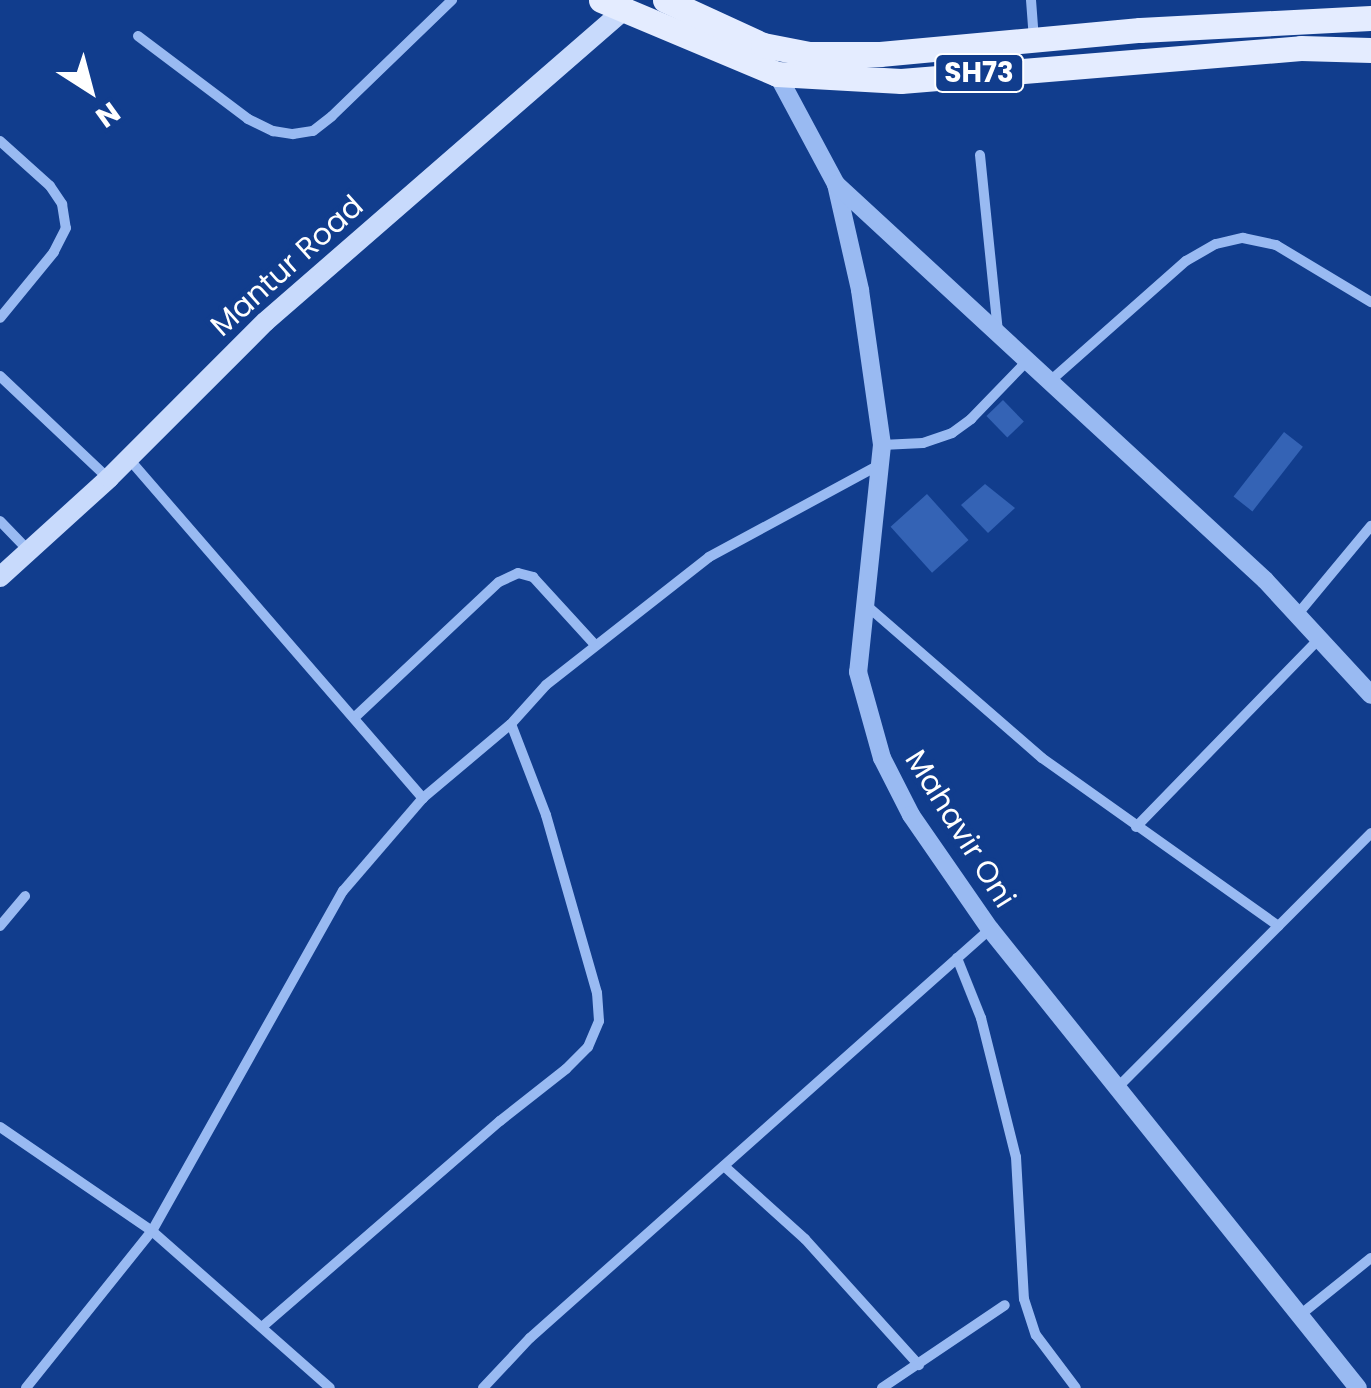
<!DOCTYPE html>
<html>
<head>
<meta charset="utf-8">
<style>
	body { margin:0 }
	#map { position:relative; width:1371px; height:1388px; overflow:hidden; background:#113d8d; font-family:Poppins,sans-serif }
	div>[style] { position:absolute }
	.building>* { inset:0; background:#3463b5; transform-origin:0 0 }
	.minor>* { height:10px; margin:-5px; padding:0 5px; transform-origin:5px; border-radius:5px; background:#99baf2 }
	.tertiary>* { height:18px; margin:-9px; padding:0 9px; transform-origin:9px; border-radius:9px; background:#99baf2 }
	.secondary>* { height:20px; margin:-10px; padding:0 10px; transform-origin:10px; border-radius:10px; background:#c8dafc }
	.primary>* { height:25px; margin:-12.5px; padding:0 12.5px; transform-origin:12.5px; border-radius:12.5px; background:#e4ecff }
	span { translate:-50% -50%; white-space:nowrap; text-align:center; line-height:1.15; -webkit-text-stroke:9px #113d8d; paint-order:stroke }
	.shield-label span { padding:2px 8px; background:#113d8d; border:2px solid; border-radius:8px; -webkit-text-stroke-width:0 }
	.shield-label { font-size:28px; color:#fff; font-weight:700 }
	.street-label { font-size:30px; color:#fff }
	.north { position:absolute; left:40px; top:40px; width:100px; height:100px; -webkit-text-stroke:8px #113d8d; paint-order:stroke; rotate:144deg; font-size:28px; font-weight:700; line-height:40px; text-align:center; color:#fff }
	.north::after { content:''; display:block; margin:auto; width:35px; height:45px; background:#fff; clip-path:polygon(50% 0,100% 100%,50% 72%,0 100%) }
</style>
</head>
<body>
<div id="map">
	<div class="building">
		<div style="left:1003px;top:400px;width:30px;height:23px;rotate:46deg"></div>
		<div style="left:1284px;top:432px;width:24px;height:82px;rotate:38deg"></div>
		<div style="clip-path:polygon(985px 484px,1015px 508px,988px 533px,961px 505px)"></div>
		<div style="left:927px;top:494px;width:62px;height:49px;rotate:48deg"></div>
	</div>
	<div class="minor">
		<div style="left:1031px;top:0;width:40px;rotate:85.7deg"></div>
		<div style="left:138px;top:36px;width:138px;rotate:37deg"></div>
		<div style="left:248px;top:119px;width:28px;rotate:26deg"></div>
		<div style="left:273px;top:131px;width:20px;rotate:9deg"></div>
		<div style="left:293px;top:134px;width:20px;rotate:-9deg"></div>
		<div style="left:313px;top:131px;width:24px;rotate:-38deg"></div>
		<div style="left:332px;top:116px;width:167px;rotate:-44deg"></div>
		<div style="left:0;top:141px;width:67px;rotate:42deg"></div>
		<div style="left:50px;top:186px;width:22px;rotate:56deg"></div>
		<div style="left:62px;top:204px;width:24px;rotate:81deg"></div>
		<div style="left:66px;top:228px;width:27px;rotate:117deg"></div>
		<div style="left:54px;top:252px;width:85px;rotate:129.3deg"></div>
		<div style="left:980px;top:155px;width:178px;rotate:84.2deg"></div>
		<div style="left:0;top:376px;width:149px;rotate:43.4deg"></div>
		<div style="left:1049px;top:382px;width:183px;rotate:-41.5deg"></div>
		<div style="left:1186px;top:261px;width:34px;rotate:-30deg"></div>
		<div style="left:1216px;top:244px;width:28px;rotate:-13deg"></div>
		<div style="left:1243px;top:238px;width:34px;rotate:12deg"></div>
		<div style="left:1276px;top:245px;width:111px;rotate:31deg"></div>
		<div style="left:882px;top:445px;width:41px;rotate:-2.8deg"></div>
		<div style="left:923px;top:443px;width:31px;rotate:-19deg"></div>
		<div style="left:952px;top:433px;width:24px;rotate:-36deg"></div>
		<div style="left:971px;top:419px;width:81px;rotate:-46deg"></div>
		<div style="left:129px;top:459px;width:449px;rotate:49.1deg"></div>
		<div style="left:0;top:521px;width:42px;rotate:46deg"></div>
		<div style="left:866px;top:605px;width:233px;rotate:41deg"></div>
		<div style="left:1042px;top:758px;width:290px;rotate:35.4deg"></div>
		<div style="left:1297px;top:615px;width:116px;rotate:-50.3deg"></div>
		<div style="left:355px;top:717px;width:197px;rotate:-43.2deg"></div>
		<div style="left:499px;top:582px;width:21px;rotate:-25deg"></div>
		<div style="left:518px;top:573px;width:16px;rotate:15deg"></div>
		<div style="left:533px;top:577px;width:92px;rotate:47.6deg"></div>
		<div style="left:1136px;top:827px;width:262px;rotate:-45.8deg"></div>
		<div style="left:0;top:926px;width:39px;rotate:-50deg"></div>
		<div style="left:957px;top:958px;width:65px;rotate:68.2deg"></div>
		<div style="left:981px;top:1018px;width:143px;rotate:75.9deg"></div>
		<div style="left:1016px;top:1157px;width:142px;rotate:86.8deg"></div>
		<div style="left:1024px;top:1299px;width:38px;rotate:72deg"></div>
		<div style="left:1036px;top:1335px;width:66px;rotate:53deg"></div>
		<div style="left:1117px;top:1088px;width:360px;rotate:-45.1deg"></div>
		<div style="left:0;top:1127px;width:184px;rotate:34.4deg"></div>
		<div style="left:152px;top:1231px;width:237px;rotate:41.4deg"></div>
		<div style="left:724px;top:1166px;width:109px;rotate:42deg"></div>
		<div style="left:805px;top:1239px;width:170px;rotate:47.9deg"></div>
		<div style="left:1300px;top:1315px;width:91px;rotate:-38.8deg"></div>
		<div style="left:262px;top:1327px;width:315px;rotate:-40.9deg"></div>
		<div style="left:500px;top:1121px;width:84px;rotate:-38.2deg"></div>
		<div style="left:566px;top:1069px;width:31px;rotate:-45deg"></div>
		<div style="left:588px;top:1047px;width:28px;rotate:-67deg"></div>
		<div style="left:599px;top:1021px;width:28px;rotate:-94deg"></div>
		<div style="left:597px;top:993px;width:185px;rotate:-106deg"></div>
		<div style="left:546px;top:815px;width:97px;rotate:-111deg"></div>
		<div style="left:26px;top:1388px;width:201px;rotate:-51.3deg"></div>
		<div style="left:152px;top:1231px;width:390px;rotate:-60.7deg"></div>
		<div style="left:343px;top:891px;width:123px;rotate:-49.3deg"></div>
		<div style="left:423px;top:798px;width:115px;rotate:-40.1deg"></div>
		<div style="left:511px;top:724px;width:52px;rotate:-48.1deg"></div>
		<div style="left:546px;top:685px;width:207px;rotate:-38.1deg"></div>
		<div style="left:709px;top:557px;width:193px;rotate:-28.4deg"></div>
		<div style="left:483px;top:1388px;width:69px;rotate:-46.8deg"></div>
		<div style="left:530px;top:1338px;width:616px;rotate:-41.64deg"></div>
		<div style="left:882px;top:1388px;width:148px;rotate:-34deg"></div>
	</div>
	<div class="tertiary">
		<div style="left:777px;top:74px;width:125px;rotate:61.8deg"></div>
		<div style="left:836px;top:184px;width:109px;rotate:77.2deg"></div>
		<div style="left:860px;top:290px;width:157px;rotate:81.9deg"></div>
		<div style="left:882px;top:445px;width:228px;rotate:96deg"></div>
		<div style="left:858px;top:672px;width:89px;rotate:74.4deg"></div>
		<div style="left:882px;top:758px;width:64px;rotate:63deg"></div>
		<div style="left:911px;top:815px;width:139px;rotate:55.3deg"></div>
		<div style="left:990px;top:929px;width:588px;rotate:51.28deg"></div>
		<div style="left:836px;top:184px;width:584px;rotate:42.71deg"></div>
		<div style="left:1265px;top:580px;width:156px;rotate:47.3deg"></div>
	</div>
	<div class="secondary">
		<div style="left:0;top:577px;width:147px;rotate:-42.2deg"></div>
		<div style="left:109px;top:478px;width:221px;rotate:-45deg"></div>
		<div style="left:265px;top:322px;width:476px;rotate:-41deg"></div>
	</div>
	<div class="primary">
		<div style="left:601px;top:0;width:191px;rotate:22.8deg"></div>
		<div style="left:777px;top:74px;width:124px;rotate:3.2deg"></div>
		<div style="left:901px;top:81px;width:401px;rotate:-4.7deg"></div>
		<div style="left:1301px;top:48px;width:70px;rotate:1.6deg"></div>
		<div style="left:665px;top:0;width:108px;rotate:24.7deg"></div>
		<div style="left:763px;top:45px;width:47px;rotate:11.1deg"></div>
		<div style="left:809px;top:54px;width:71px"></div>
		<div style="left:880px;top:54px;width:261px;rotate:-5.3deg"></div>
		<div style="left:1140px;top:30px;width:231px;rotate:-3deg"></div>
	</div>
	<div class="shield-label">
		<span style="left:979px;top:73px">SH73</span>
	</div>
	<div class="street-label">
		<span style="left:287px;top:266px;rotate:-42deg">Mantur Road</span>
		<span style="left:960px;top:829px;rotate:58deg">Mahavir Oni</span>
	</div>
	<div class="north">N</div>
</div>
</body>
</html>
